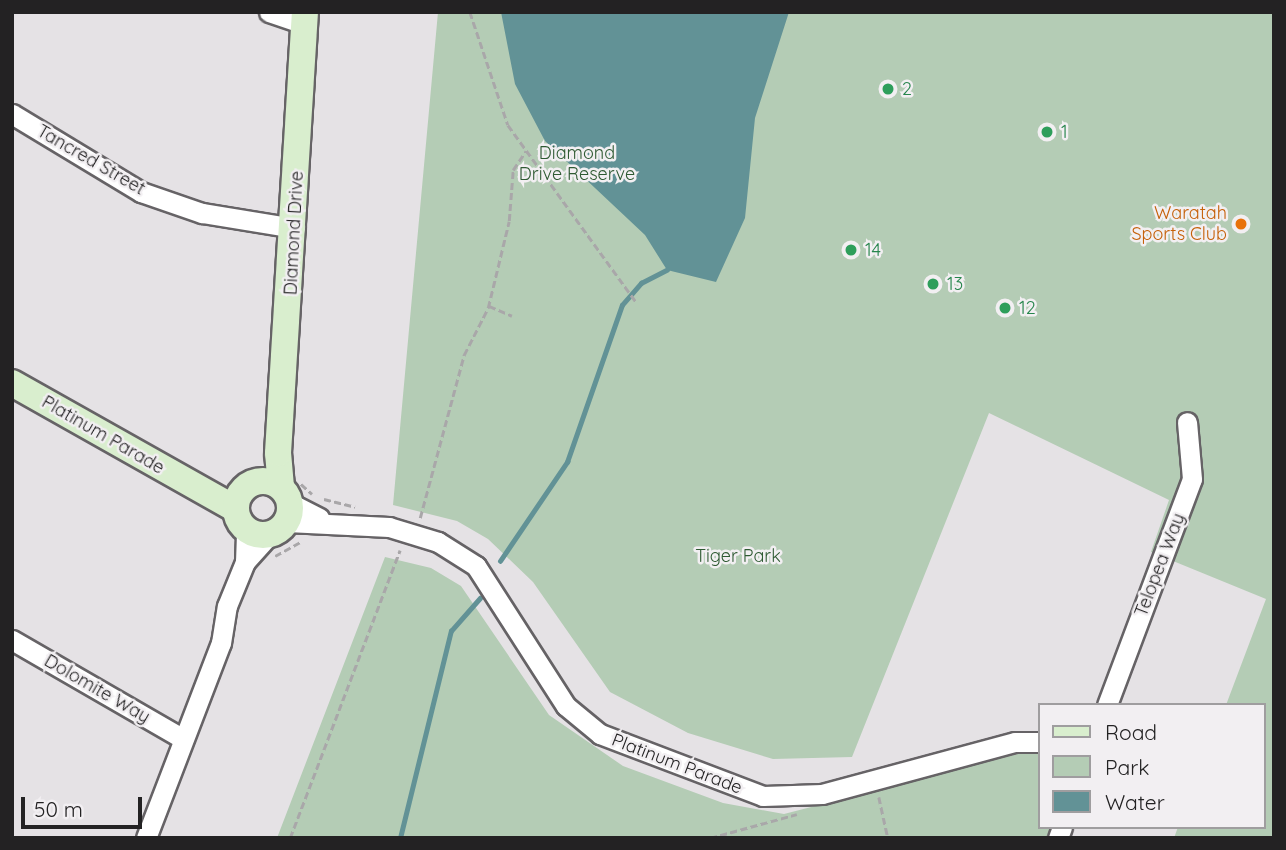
<!DOCTYPE html>
<html>
<head>
<meta charset="utf-8">
<style>
	body { margin:0 }
	#map { position:relative; width:1286px; height:850px; overflow:hidden; background:#e5e2e5; font-family:Quicksand,sans-serif }
	div>[style] { position:absolute }
	.green>* { inset:0; background:#b4ccb5 }
	.water>* { inset:0; background:#629296 }
	.stream>* { height:4.5px; margin:-2.25px; padding:0 2.25px; transform-origin:2.25px; border-radius:2.25px; background:#629296 }
	.path>* { height:2.5px; margin-top:-1.25px; transform-origin:0; background:repeating-linear-gradient(90deg,#a9a7a9 0 7px,transparent 0 10.5px) }
	.roads { filter:drop-shadow(2px 0 #666366) drop-shadow(-2px 0 #666366) drop-shadow(0 2px #666366) drop-shadow(0 -2px #666366) }
	.street>* { height:19px; margin:-9.5px; padding:0 9.5px; transform-origin:9.5px; border-radius:9.5px; background:#fff }
	.secondary>* { height:26px; margin:-13px; padding:0 13px; transform-origin:13px; border-radius:13px; background:#d9eece }
	.secondary>.ring { margin:-13px; padding:0; box-sizing:content-box; background:none; border:26px solid #d9eece; border-radius:50% }
	.dots>* { width:19px; height:19px; translate:-50% -50%; box-sizing:border-box; border:4px solid #f2eff2; border-radius:50% }
	span { translate:-50% -50%; white-space:nowrap; text-align:center; line-height:1.15; -webkit-text-stroke:5px #f2eff2; paint-order:stroke }
	.leisure-label { font-size:18px; color:#27864d }
	.left { translate:0 -50%; text-align:left }
	.park-label { font-size:18px; color:#2e5a32 }
	.street-label { font-size:18px; color:#232223 }
	.food-label { font-size:18px; color:#c56008 }
	.right { translate:-100% -50%; text-align:right }
	.frame { position:absolute; inset:0; border:14px solid #232223; pointer-events:none }
	.legend { position:absolute; left:1038px; top:703px; width:228px; height:126px; box-sizing:border-box; background:#f2eff2; border:2px solid #9f9d9f; margin:0; padding:9px 12px; list-style:none; font-size:21px; color:#232223 }
	.legend li { display:flex; align-items:center; gap:14px; height:35px }
	.legend b { width:35px; border:2px solid #9f9d9f }
	.scale { position:absolute; left:21px; top:797px; width:121px; height:32px; box-sizing:border-box; border:4px solid #232223; border-top:0; padding-left:9px; font-size:21px; line-height:24px; white-space:nowrap; color:#232223; -webkit-text-stroke:5px #f2eff2; paint-order:stroke }
</style>
</head>
<body>
<div id="map">
	<div class="green">
		<div style="clip-path:polygon(438px 12px,1274px 12px,1274px 838px,1174px 838px,1178px 827px,1263px 827px,1263px 705px,1226px 705px,1266px 599px,1151px 552px,1169px 500px,989px 413px,852px 757px,773px 759px,688px 733px,610px 692px,533px 582px,488px 539px,457px 521px,393px 505px)"></div>
		<div style="clip-path:polygon(385px 557px,431px 568px,461px 586px,549px 715px,623px 766px,723px 803px,784px 814px,1033px 750px,1039px 751px,1039px 827px,1051px 827px,1047px 838px,277px 838px)"></div>
	</div>
	<div class="water">
		<div style="clip-path:polygon(501px 12px,789px 12px,755px 118px,745px 218px,716px 282px,667px 270px,645px 235px,545px 141px,515px 84px)"></div>
	</div>
	<div class="stream">
		<div style="left:500px;top:561px;width:120px;rotate:-55.9deg"></div>
		<div style="left:567px;top:462px;width:166px;rotate:-70.7deg"></div>
		<div style="left:622px;top:305px;width:29px;rotate:-49deg"></div>
		<div style="left:641px;top:283px;width:29px;rotate:-27deg"></div>
		<div style="left:400px;top:838px;width:213px;rotate:-76.2deg"></div>
		<div style="left:451px;top:631px;width:44px;rotate:-48.7deg"></div>
	</div>
	<div class="path">
		<div style="left:470px;top:12px;width:119px;rotate:71.4deg"></div>
		<div style="left:508px;top:125px;width:218px;rotate:54.1deg"></div>
		<div style="left:489px;top:306px;width:25px;rotate:23deg"></div>
		<div style="left:301px;top:484px;width:15px;rotate:42deg"></div>
		<div style="left:324px;top:499px;width:32px;rotate:14deg"></div>
		<div style="left:420px;top:518px;width:169px;rotate:-74.9deg"></div>
		<div style="left:464px;top:355px;width:53px;rotate:-62.9deg"></div>
		<div style="left:488px;top:308px;width:89px;rotate:-76.4deg"></div>
		<div style="left:509px;top:221px;width:51px;rotate:-85.5deg"></div>
		<div style="left:513px;top:170px;width:23px;rotate:-56deg"></div>
		<div style="left:275px;top:556px;width:31px;rotate:-29deg"></div>
		<div style="left:879px;top:797px;width:42px;rotate:77.6deg"></div>
		<div style="left:290px;top:838px;width:308px;rotate:-69.1deg"></div>
		<div style="left:710px;top:838px;width:90px;rotate:-15.4deg"></div>
	</div>
	<div class="roads">
		<div class="street">
			<div style="left:269px;top:12px;width:37px;rotate:19deg"></div>
			<div style="left:12px;top:114px;width:151px;rotate:31.2deg"></div>
			<div style="left:141px;top:192px;width:65px;rotate:19deg"></div>
			<div style="left:202px;top:213px;width:94px;rotate:9.2deg"></div>
			<div style="left:290px;top:503px;width:33px;rotate:27deg"></div>
			<div style="left:287px;top:522px;width:102px;rotate:2.8deg"></div>
			<div style="left:389px;top:527px;width:51px;rotate:17deg"></div>
			<div style="left:438px;top:542px;width:45px;rotate:32.3deg"></div>
			<div style="left:476px;top:566px;width:166px;rotate:57.3deg"></div>
			<div style="left:566px;top:706px;width:44px;rotate:39.5deg"></div>
			<div style="left:600px;top:734px;width:174px;rotate:20.8deg"></div>
			<div style="left:763px;top:796px;width:59px;rotate:-1.9deg"></div>
			<div style="left:822px;top:794px;width:200px;rotate:-15.1deg"></div>
			<div style="left:1015px;top:742px;width:24px"></div>
			<div style="left:245px;top:562px;width:33px;rotate:-88deg"></div>
			<div style="left:12px;top:640px;width:196px;rotate:30deg"></div>
			<div style="left:1107px;top:705px;width:241px;rotate:-69.4deg"></div>
			<div style="left:1192px;top:479px;width:57px;rotate:-95deg"></div>
			<div style="left:146px;top:838px;width:209px;rotate:-69deg"></div>
			<div style="left:221px;top:643px;width:37px;rotate:-81deg"></div>
			<div style="left:227px;top:606px;width:48px;rotate:-67.8deg"></div>
			<div style="left:245px;top:562px;width:36px;rotate:-48deg"></div>
			<div style="left:1058px;top:838px;width:12px;rotate:-70deg"></div>
		</div>
		<div class="secondary">
			<div style="left:12px;top:383px;width:257px;rotate:29.4deg"></div>
			<div class="ring" style="left:236px;top:481px;width:28px;height:28px"></div>
			<div style="left:281px;top:487px;width:34px;rotate:-95deg"></div>
			<div style="left:278px;top:453px;width:442px;rotate:-86.5deg"></div>
		</div>
	</div>
	<div class="dots">
		<div style="left:888px;top:89px;background:#2e9e5b"></div>
		<div style="left:1047px;top:132px;background:#2e9e5b"></div>
		<div style="left:1241px;top:224px;background:#e8710a"></div>
		<div style="left:851px;top:250px;background:#2e9e5b"></div>
		<div style="left:933px;top:284px;background:#2e9e5b"></div>
		<div style="left:1005px;top:308px;background:#2e9e5b"></div>
	</div>
	<div class="leisure-label">
		<span class="left" style="left:902px;top:89px">2</span>
		<span class="left" style="left:1061px;top:132px">1</span>
		<span class="left" style="left:865px;top:250px">14</span>
		<span class="left" style="left:947px;top:284px">13</span>
		<span class="left" style="left:1019px;top:308px">12</span>
	</div>
	<div class="park-label">
		<span style="left:577px;top:164px">Diamond<br>Drive Reserve</span>
		<span style="left:738px;top:556px">Tiger Park</span>
	</div>
	<div class="street-label">
		<span style="left:91px;top:160px;rotate:30deg">Tancred Street</span>
		<span style="left:294px;top:233px;rotate:-87deg">Diamond Drive</span>
		<span style="left:103px;top:435px;rotate:30deg">Platinum Parade</span>
		<span style="left:1160px;top:565px;rotate:-69deg">Telopea Way</span>
		<span style="left:97px;top:689px;rotate:30deg">Dolomite Way</span>
		<span style="left:677px;top:764px;rotate:21deg">Platinum Parade</span>
	</div>
	<div class="food-label">
		<span class="right" style="left:1227px;top:224px">Waratah<br>Sports Club</span>
	</div>
	<div class="frame"></div>
	<ul class="legend">
	<li><b style="height:9px;background:#d9eece"></b>Road</li>
	<li><b style="height:19px;background:#b4ccb5"></b>Park</li>
	<li><b style="height:19px;background:#629296"></b>Water</li>
	</ul>
	<div class="scale">50 m</div>
</div>
</body>
</html>
